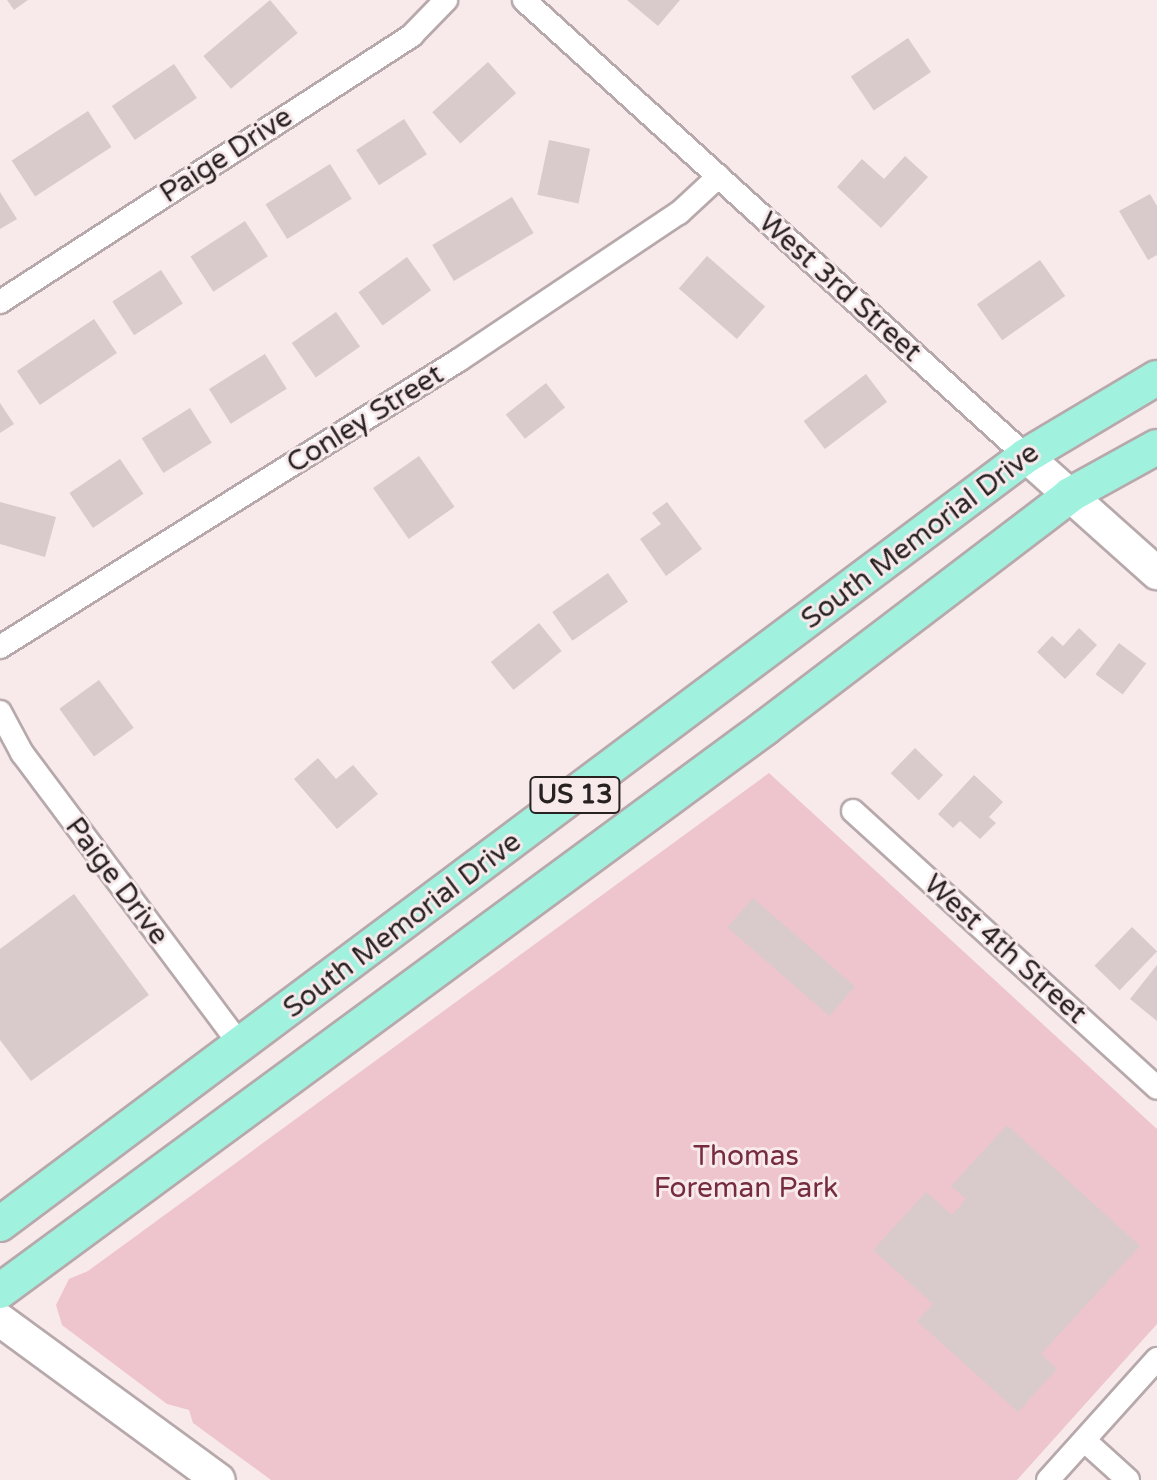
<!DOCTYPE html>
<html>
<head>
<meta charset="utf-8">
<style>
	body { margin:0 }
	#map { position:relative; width:1157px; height:1480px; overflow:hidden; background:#f8e9eb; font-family:"Varela Round",sans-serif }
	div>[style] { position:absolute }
	.green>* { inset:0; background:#eec5cc }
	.building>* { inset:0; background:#d9cacc; transform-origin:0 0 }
	.roads { filter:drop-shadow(2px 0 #b7a9ab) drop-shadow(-2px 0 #b7a9ab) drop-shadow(0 2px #b7a9ab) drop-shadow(0 -2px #b7a9ab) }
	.street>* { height:22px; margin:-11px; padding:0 11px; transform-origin:11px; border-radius:11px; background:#fff }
	.secondary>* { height:32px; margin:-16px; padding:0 16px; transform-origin:16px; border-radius:16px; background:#fff }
	.primary>* { height:34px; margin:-17px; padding:0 17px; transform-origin:17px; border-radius:17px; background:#a0f2df }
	span { translate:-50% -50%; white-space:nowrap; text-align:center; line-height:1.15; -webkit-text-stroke:6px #f8e9eb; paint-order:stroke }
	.shield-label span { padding:2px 6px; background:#f8e9eb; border:2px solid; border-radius:6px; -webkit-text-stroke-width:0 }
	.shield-label { font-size:26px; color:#272122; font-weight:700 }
	.street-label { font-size:28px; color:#272122 }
	.park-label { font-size:28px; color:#762c40 }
</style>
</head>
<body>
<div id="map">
	<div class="green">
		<div style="clip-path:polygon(769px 773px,1157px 1129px,1157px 1324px,1017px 1480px,271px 1480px,193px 1423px,189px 1410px,167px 1404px,62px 1325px,56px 1305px,69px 1279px,88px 1271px)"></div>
	</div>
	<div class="building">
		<div style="clip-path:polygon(7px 0,28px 0,14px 10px)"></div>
		<div style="left:270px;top:0;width:43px;height:87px;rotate:50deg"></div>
		<div style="clip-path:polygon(627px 0,680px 0,658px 26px)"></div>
		<div style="left:908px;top:38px;width:41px;height:69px;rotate:56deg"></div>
		<div style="left:488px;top:62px;width:42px;height:75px;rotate:48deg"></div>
		<div style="left:174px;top:64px;width:41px;height:75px;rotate:56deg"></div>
		<div style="left:88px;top:111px;width:43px;height:91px;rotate:57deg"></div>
		<div style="left:404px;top:119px;width:42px;height:57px;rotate:57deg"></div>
		<div style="left:549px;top:140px;width:42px;height:56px;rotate:12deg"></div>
		<div style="clip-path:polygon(905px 156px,928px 177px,881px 228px,837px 187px,862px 159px,884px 179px)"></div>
		<div style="left:330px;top:164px;width:41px;height:76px;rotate:58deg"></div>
		<div style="clip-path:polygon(0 192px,17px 219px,0 229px)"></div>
		<div style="clip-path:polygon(1150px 194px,1157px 206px,1157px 255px,1148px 260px,1119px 211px)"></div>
		<div style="left:512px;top:197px;width:42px;height:93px;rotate:59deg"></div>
		<div style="left:245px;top:221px;width:42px;height:65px;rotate:57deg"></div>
		<div style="left:707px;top:256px;width:77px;height:43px;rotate:41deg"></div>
		<div style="left:407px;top:257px;width:41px;height:60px;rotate:54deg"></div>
		<div style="left:1040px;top:260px;width:44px;height:77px;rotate:55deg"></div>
		<div style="left:161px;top:270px;width:40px;height:58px;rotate:57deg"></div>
		<div style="left:336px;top:312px;width:42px;height:54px;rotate:55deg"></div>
		<div style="left:94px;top:319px;width:41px;height:93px;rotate:56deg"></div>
		<div style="left:265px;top:354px;width:41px;height:66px;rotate:58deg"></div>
		<div style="left:866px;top:374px;width:35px;height:78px;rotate:53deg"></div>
		<div style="left:546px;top:383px;width:31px;height:51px;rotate:52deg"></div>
		<div style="clip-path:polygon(0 403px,14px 424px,0 433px)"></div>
		<div style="left:190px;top:408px;width:41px;height:57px;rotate:58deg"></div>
		<div style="left:419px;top:456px;width:62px;height:56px;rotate:55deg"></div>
		<div style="left:120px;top:459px;width:42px;height:61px;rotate:56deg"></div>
		<div style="clip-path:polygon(0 502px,56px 517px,45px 557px,0 544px)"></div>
		<div style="clip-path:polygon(667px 502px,702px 549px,666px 576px,640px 539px,661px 524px,652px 513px)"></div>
		<div style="left:608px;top:573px;width:35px;height:68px;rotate:55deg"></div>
		<div style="left:539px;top:623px;width:36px;height:62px;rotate:51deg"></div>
		<div style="clip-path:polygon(1079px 628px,1097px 645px,1065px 679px,1037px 652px,1052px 636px,1063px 646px)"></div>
		<div style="left:1119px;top:643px;width:34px;height:39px;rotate:37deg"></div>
		<div style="left:99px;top:680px;width:59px;height:49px;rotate:54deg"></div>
		<div style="left:915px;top:748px;width:39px;height:35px;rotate:44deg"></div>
		<div style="clip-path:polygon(318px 758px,336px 779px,353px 765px,378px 794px,337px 829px,294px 779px)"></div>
		<div style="clip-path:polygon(974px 775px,1003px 802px,989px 817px,996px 823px,980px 839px,960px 821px,953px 828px,938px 814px)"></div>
		<div style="clip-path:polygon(74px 894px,149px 995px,31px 1081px,0 1040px,0 949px)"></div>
		<div style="left:753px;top:898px;width:135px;height:39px;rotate:41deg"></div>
		<div style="left:1132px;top:927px;width:35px;height:54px;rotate:44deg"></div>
		<div style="clip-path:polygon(1157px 965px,1157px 1021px,1130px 999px)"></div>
		<div style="clip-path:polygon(1007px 1125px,1140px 1246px,1041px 1354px,1057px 1369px,1018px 1412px,917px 1321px,933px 1304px,873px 1250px,926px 1192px,952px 1215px,966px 1199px,951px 1186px)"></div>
	</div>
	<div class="roads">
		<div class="street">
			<div style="left:524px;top:0;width:678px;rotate:42.25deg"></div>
			<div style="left:0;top:302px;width:491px;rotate:-32.9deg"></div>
			<div style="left:412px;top:35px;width:49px;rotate:-45.8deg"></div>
			<div style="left:0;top:647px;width:541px;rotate:-32.02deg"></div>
			<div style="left:459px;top:360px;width:265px;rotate:-33.8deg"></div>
			<div style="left:679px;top:213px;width:54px;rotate:-42.8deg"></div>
			<div style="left:0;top:712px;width:47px;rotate:61.8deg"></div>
			<div style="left:22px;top:753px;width:366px;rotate:53.2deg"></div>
			<div style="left:853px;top:811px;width:411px;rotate:42.3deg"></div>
			<div style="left:1085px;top:1441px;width:58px;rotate:42.2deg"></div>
			<div style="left:1048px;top:1480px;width:163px;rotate:-48deg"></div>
		</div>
		<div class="secondary">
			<div style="left:1026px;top:456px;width:176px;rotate:41.8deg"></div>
			<div style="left:0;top:1320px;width:271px;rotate:36.2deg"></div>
		</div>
		<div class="primary">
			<div style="left:0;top:1224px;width:1282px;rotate:-36.82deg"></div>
			<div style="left:1026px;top:456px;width:152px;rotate:-30.8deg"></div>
			<div style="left:0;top:1291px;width:951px;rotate:-36.36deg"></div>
			<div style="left:766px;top:727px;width:382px;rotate:-37.3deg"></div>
			<div style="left:1070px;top:495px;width:99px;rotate:-28.9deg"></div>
		</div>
	</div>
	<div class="shield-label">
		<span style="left:575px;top:795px">US 13</span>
	</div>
	<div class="street-label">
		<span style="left:226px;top:155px;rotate:-33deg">Paige Drive</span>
		<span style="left:840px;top:287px;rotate:42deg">West 3rd Street</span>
		<span style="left:365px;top:419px;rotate:-32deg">Conley Street</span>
		<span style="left:920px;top:536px;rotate:-37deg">South Memorial Drive</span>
		<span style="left:117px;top:881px;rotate:53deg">Paige Drive</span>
		<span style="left:402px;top:925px;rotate:-37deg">South Memorial Drive</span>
		<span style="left:1005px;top:949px;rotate:42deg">West 4th Street</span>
	</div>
	<div class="park-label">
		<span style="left:746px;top:1172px">Thomas<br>Foreman Park</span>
	</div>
</div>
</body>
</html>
